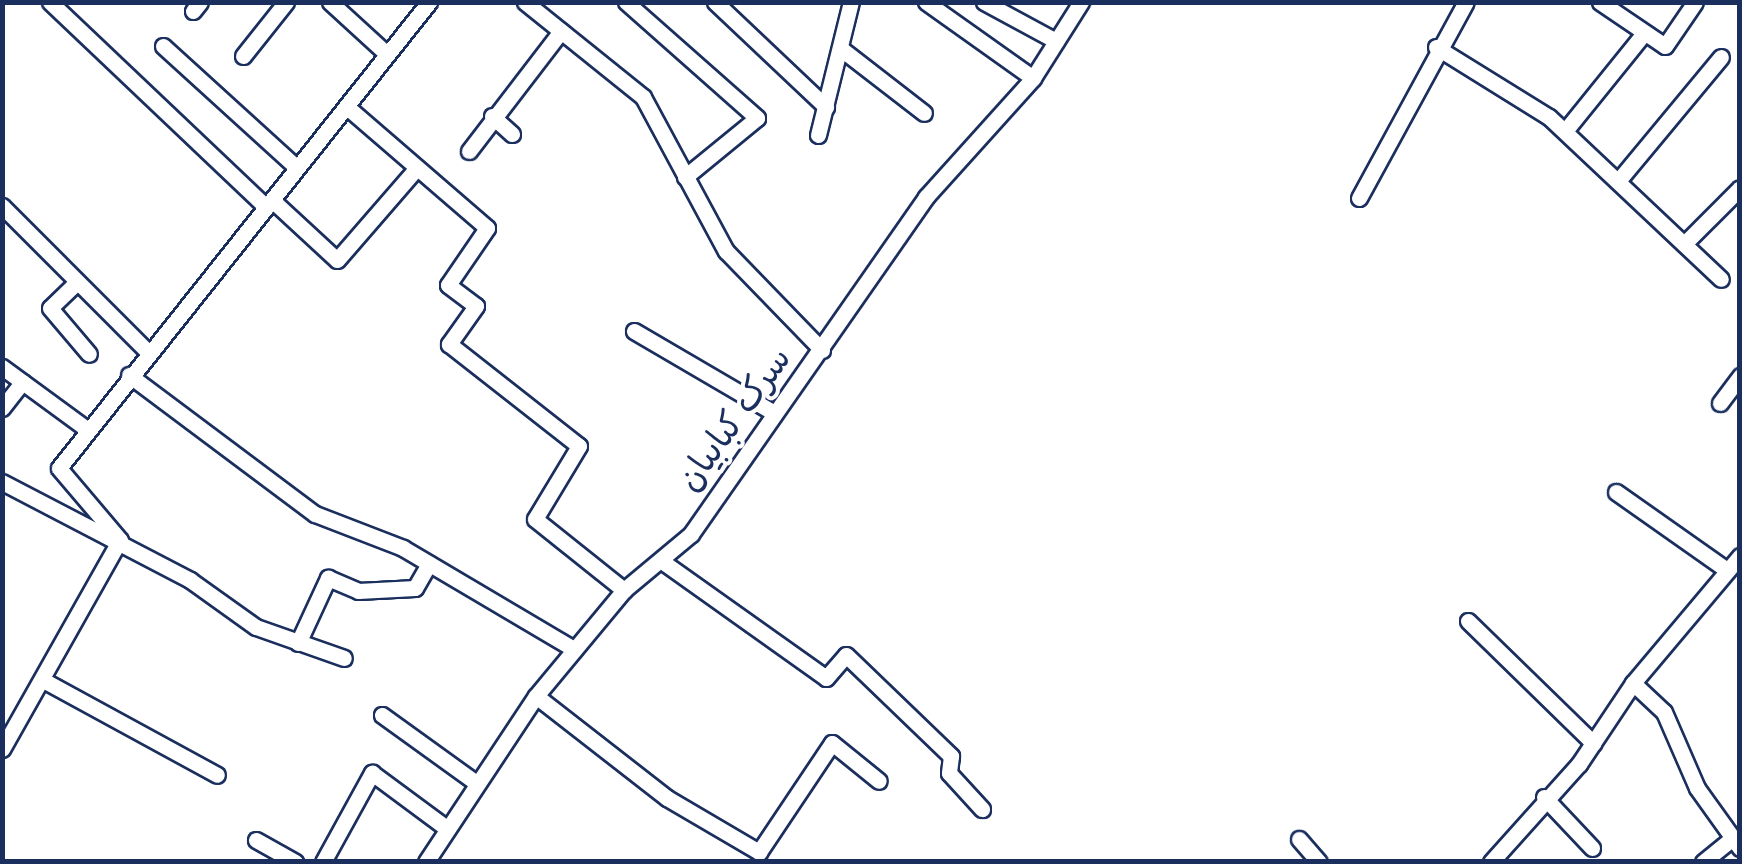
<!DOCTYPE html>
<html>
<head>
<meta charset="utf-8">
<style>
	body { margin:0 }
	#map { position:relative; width:1742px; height:864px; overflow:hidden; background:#fff; font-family:Pangolin,"Playpen Sans Arabic",sans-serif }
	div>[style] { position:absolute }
	.roads { filter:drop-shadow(2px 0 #1b2f5e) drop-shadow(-2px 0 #1b2f5e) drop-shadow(0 2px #1b2f5e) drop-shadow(0 -2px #1b2f5e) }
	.minor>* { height:15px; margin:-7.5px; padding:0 7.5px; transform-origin:7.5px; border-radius:7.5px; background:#fff }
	span { translate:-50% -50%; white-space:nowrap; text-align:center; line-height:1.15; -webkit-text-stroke:8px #fff; paint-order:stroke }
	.street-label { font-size:35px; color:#1b2f5e }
	.frame { position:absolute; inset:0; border:5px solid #1b2f5e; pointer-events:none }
</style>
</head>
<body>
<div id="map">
	<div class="roads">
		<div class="minor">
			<div style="left:50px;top:2px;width:298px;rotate:43.5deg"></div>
			<div style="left:330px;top:2px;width:77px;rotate:42.4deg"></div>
			<div style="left:525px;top:2px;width:151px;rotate:38.8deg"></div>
			<div style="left:643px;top:97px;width:175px;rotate:61.7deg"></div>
			<div style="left:726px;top:251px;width:138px;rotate:45.9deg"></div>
			<div style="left:626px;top:2px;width:175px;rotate:41.5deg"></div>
			<div style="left:757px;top:118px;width:93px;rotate:140.7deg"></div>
			<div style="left:715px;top:2px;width:153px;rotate:43.4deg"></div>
			<div style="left:926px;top:2px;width:131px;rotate:35.4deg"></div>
			<div style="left:984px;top:2px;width:82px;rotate:28.4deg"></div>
			<div style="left:1600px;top:2px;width:78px;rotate:34.1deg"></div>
			<div style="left:1665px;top:46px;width:53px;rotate:-55.7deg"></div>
			<div style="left:193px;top:11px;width:11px;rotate:-52deg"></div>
			<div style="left:163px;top:46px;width:181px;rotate:42.3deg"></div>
			<div style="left:1436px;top:47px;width:133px;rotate:31.8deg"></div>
			<div style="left:1549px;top:117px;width:236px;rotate:43.3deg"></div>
			<div style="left:840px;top:48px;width:106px;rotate:37.7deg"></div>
			<div style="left:243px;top:56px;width:69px;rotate:-51.5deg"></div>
			<div style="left:347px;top:107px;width:185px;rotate:40.8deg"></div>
			<div style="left:487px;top:228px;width:69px;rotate:124.4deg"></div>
			<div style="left:448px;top:285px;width:35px;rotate:37deg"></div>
			<div style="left:476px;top:306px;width:47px;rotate:125.4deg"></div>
			<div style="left:449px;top:344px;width:165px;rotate:38.1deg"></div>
			<div style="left:579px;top:446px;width:85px;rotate:121.1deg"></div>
			<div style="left:535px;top:519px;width:114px;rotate:38.6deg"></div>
			<div style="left:492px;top:116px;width:27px;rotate:42deg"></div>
			<div style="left:1565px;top:131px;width:126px;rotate:-51.1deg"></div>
			<div style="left:818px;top:135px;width:137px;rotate:-76.1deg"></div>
			<div style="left:469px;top:151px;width:151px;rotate:-52.5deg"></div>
			<div style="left:1618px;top:181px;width:161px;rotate:-50.3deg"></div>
			<div style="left:1359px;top:198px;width:223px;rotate:-61.4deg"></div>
			<div style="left:272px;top:200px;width:88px;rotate:42.7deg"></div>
			<div style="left:337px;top:260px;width:119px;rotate:-49.1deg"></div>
			<div style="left:2px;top:206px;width:205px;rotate:45deg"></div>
			<div style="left:1684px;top:244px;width:79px;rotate:-45deg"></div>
			<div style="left:77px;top:282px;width:37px;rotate:136deg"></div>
			<div style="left:50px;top:308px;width:60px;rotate:49.7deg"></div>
			<div style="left:634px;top:331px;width:156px;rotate:30.3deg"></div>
			<div style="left:2px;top:367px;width:107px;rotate:36.2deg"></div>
			<div style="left:129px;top:375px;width:232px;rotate:36.8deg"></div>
			<div style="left:315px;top:514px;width:94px;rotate:21.1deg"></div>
			<div style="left:403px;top:548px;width:199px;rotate:30.6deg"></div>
			<div style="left:1720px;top:403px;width:34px;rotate:-53deg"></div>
			<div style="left:2px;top:408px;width:33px;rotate:-52deg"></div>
			<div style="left:2px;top:482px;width:212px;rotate:27.5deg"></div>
			<div style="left:190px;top:580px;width:81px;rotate:35.5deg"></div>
			<div style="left:256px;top:627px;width:93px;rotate:19.4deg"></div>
			<div style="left:1616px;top:492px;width:136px;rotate:35.1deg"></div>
			<div style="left:663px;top:562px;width:200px;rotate:35.4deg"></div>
			<div style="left:826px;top:678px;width:30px;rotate:-49deg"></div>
			<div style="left:846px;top:655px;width:146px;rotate:43.9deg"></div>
			<div style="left:951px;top:756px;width:17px;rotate:97deg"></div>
			<div style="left:949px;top:773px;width:49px;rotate:47.5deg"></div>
			<div style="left:1468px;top:621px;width:175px;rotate:44.3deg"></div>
			<div style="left:298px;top:643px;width:72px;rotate:-65.2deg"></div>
			<div style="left:328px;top:578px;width:33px;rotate:23deg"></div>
			<div style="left:358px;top:591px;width:57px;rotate:-3deg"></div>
			<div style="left:415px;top:588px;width:28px;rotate:-60deg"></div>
			<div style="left:43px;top:680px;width:198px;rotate:28.6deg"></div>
			<div style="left:1633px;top:683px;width:42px;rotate:43.1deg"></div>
			<div style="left:1664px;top:712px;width:83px;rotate:66.5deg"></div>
			<div style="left:1697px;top:788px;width:74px;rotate:54.4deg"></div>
			<div style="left:536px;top:696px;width:166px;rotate:37.9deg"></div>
			<div style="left:667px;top:798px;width:107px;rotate:30.4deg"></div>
			<div style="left:759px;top:852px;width:131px;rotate:-56.2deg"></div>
			<div style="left:832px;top:743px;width:60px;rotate:39deg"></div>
			<div style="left:382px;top:715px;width:115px;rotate:35.8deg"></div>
			<div style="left:2px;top:749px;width:240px;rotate:-60.6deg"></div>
			<div style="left:120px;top:540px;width:94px;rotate:-130.3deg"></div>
			<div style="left:59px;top:468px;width:595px;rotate:-51.55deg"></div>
			<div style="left:1544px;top:797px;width:70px;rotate:46.7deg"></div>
			<div style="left:1299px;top:839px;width:30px;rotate:49deg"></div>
			<div style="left:256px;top:840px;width:45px;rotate:29.4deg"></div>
			<div style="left:323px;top:862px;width:102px;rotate:-61.2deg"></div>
			<div style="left:372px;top:773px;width:91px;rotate:36.5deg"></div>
			<div style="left:426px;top:862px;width:199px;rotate:-56.5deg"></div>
			<div style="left:536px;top:696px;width:138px;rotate:-50.3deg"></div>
			<div style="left:624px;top:590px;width:87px;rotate:-39.9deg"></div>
			<div style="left:691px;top:534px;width:411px;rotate:-55.1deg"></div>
			<div style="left:926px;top:197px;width:160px;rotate:-48deg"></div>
			<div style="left:1033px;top:78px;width:90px;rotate:-57.7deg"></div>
			<div style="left:1491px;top:862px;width:132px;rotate:-48.1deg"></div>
			<div style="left:1579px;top:764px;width:97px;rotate:-56.3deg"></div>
			<div style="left:1633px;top:683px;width:166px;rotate:-49.9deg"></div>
			<div style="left:1703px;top:862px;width:36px;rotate:-39deg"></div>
		</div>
	</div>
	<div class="street-label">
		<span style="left:734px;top:419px;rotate:-54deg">سرک کبابیان</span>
	</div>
	<div class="frame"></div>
</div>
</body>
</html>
